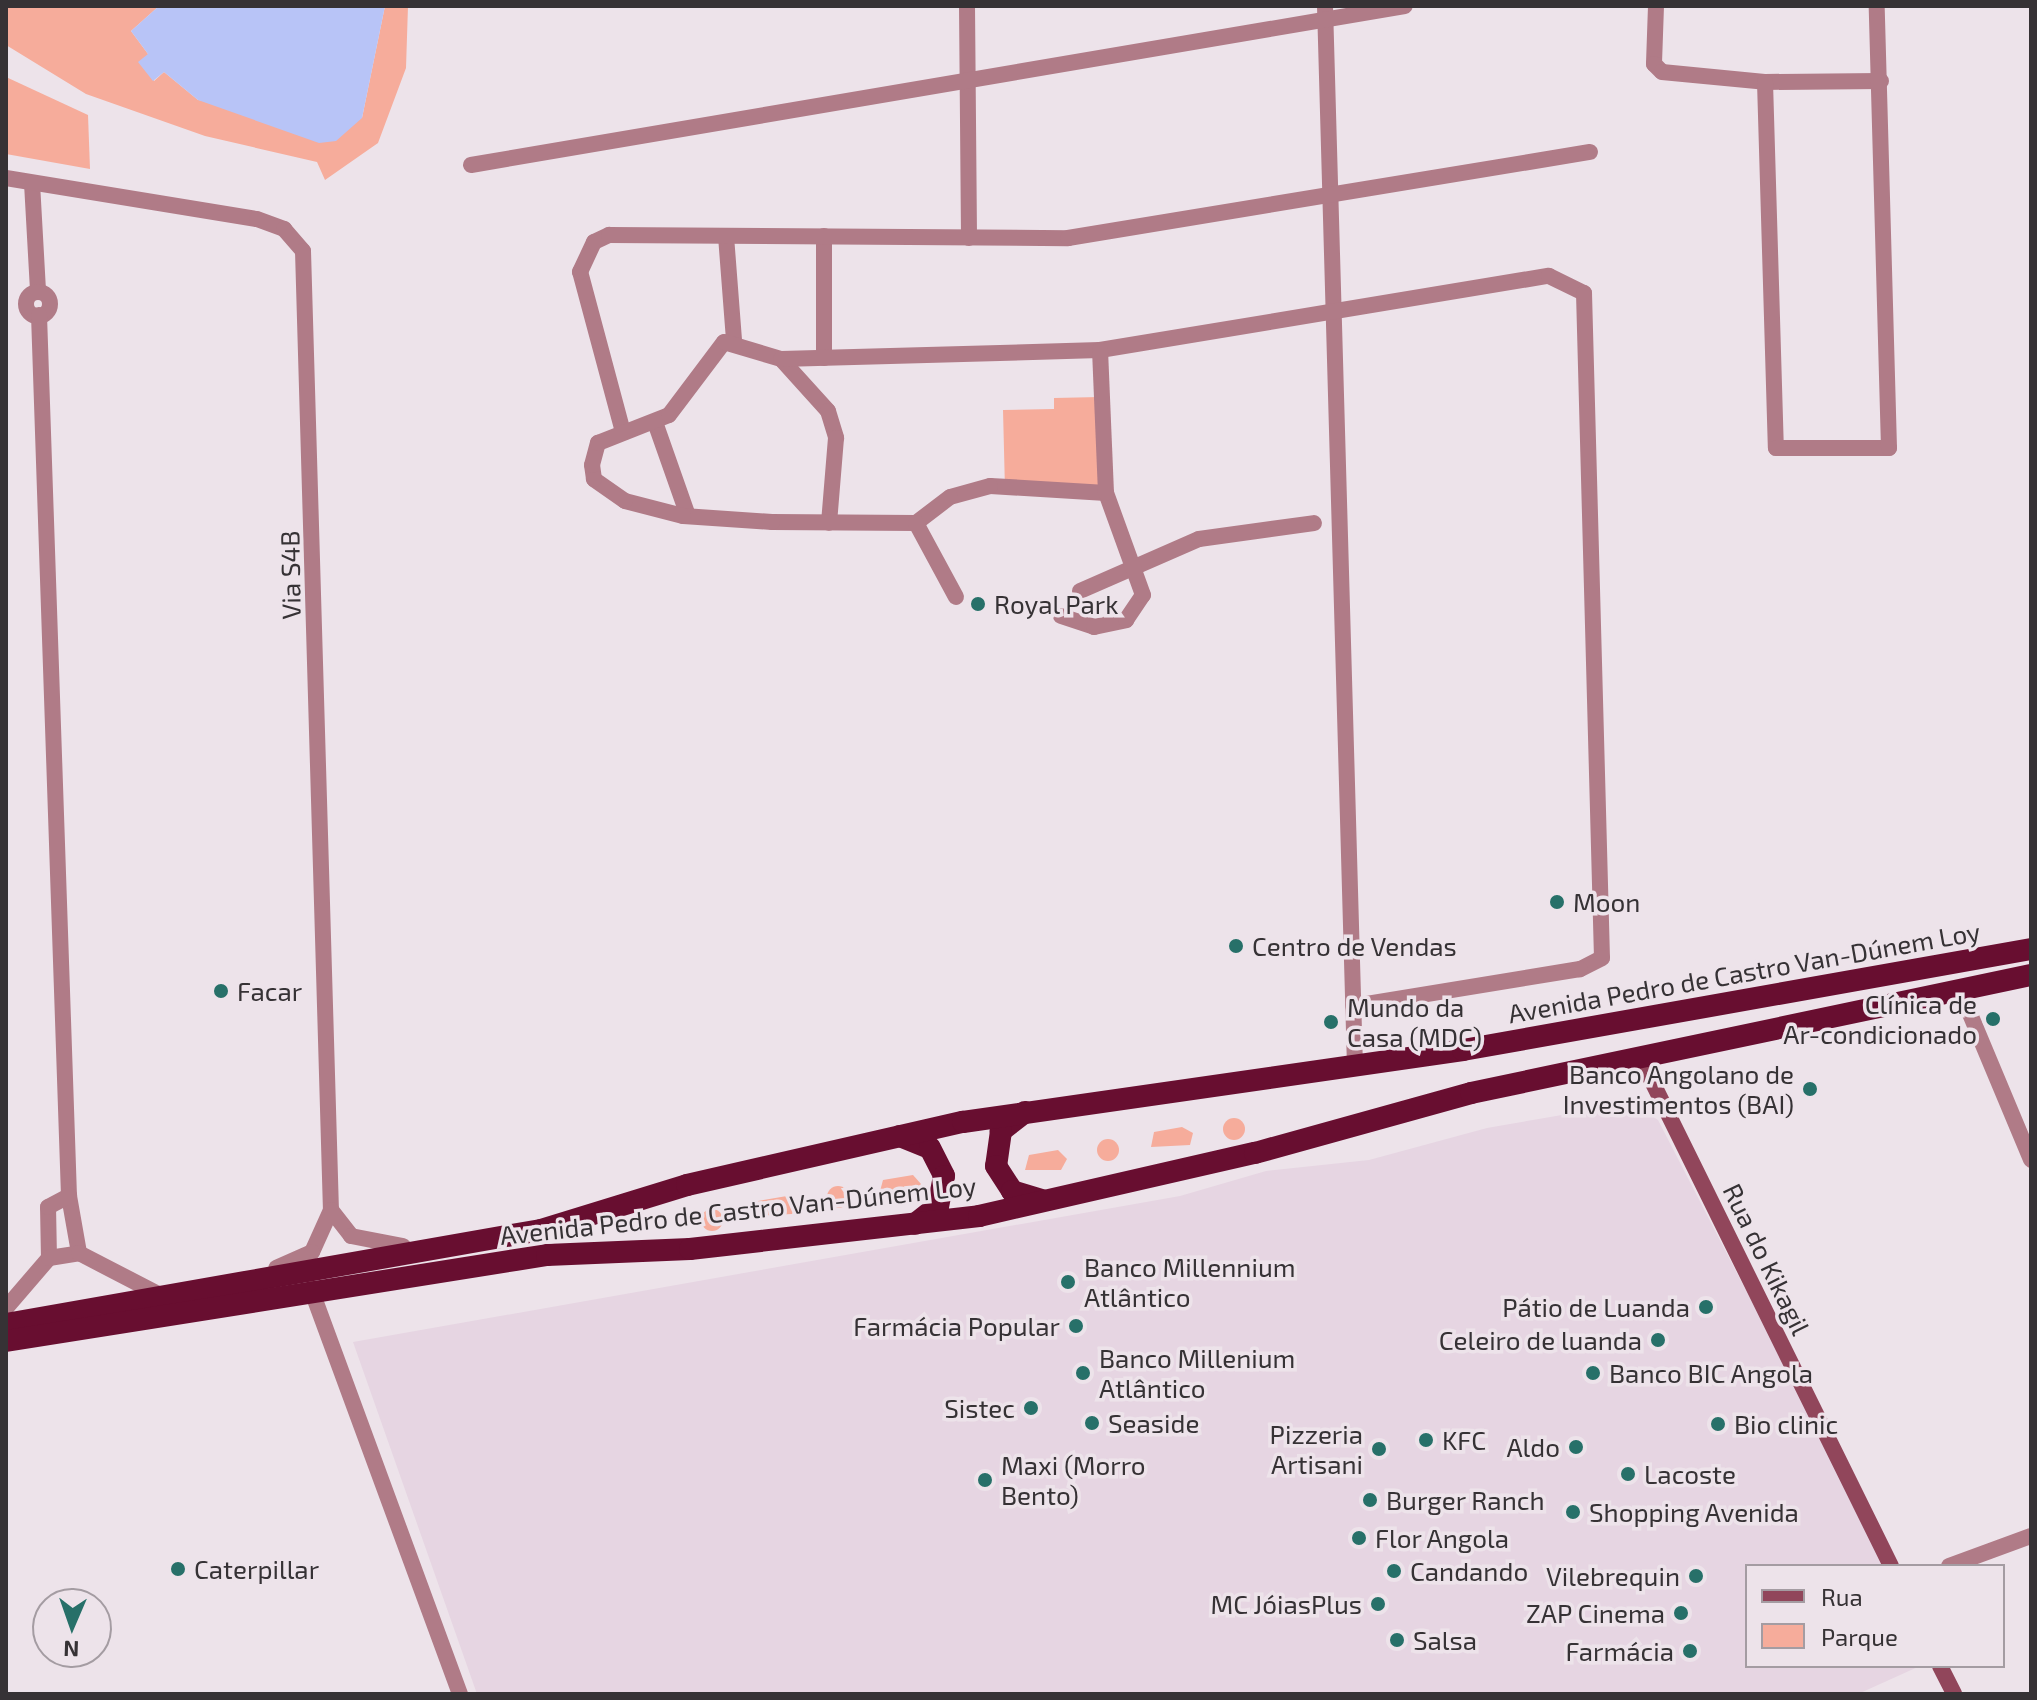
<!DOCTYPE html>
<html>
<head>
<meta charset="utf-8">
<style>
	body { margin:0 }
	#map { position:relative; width:2037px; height:1700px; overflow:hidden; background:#ede3ea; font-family:"Exo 2",sans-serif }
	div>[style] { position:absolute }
	.built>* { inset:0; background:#e6d5e2 }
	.green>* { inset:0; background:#f6ac9b }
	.round { border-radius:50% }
	.water>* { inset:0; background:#b8c4f7 }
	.minor>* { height:16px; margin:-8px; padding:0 8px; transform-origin:8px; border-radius:8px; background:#b07b87 }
	.minor>.ring { margin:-8px; padding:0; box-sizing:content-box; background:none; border:16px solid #b07b87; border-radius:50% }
	.tertiary>* { height:16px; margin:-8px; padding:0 8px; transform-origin:8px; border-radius:8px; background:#b07b87 }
	.secondary>* { height:16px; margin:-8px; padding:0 8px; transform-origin:8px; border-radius:8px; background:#91465b }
	.trunk>* { height:22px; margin:-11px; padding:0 11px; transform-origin:11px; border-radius:11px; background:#680e30 }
	.dots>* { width:22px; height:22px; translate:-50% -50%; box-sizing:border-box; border:4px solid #ede3ea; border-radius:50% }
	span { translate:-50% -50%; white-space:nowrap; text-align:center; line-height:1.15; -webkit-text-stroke:7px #ede3ea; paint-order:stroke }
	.street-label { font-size:26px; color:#363235 }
	.poi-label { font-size:26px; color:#363235 }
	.left { translate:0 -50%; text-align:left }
	.right { translate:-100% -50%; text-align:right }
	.frame { position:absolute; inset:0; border:8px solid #363235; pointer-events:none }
	.legend { position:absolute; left:1745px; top:1564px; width:260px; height:104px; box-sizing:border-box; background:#ede3ea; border:2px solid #a49ca2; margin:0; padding:10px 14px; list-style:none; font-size:24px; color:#363235 }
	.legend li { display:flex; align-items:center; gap:16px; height:40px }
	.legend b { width:40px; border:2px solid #a49ca2 }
	.north { position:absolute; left:32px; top:1588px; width:80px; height:80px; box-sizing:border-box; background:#ede3ea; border:2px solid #a49ca2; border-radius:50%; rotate:182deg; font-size:22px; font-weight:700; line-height:32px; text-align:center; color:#363235 }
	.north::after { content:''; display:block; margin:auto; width:28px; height:36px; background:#277069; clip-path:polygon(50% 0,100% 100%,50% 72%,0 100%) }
</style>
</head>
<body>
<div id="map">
	<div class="built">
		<div style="clip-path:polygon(1632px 1103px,1658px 1120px,1888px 1566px,1747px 1566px,1747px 1666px,1920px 1666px,1858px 1694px,477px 1694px,353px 1342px,1180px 1196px,1266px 1171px,1369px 1160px,1487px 1128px)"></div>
	</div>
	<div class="green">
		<div style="clip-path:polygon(6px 6px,159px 6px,131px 31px,148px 54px,154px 81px,164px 72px,198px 100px,362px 118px,385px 6px,408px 6px,406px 68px,378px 143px,325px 180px,317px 162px,205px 136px,86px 94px,6px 45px)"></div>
		<div style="clip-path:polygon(6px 77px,88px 115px,90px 169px,6px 154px)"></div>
		<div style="clip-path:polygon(1100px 397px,1101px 488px,1005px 490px,1003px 410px,1054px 409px,1054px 398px)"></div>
		<div class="round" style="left:1223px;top:1118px;width:22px;height:22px"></div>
		<div style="clip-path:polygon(1182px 1127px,1193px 1133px,1190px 1145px,1151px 1147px,1154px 1132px)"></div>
		<div class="round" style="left:1097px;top:1139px;width:22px;height:22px"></div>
		<div style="clip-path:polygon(1058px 1150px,1067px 1159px,1061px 1170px,1025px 1170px,1029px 1155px)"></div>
		<div style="clip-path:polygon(913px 1175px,921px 1184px,918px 1194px,879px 1195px,883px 1180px)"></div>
		<div class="round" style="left:827px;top:1186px;width:22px;height:22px"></div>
		<div style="clip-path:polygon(787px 1196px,796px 1205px,792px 1214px,754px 1216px,758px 1201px)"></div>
		<div class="round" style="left:701px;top:1209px;width:22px;height:22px"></div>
	</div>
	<div class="water">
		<div style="clip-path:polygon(159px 6px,385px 6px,362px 118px,336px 141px,319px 143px,198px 100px,164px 72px,153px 81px,138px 62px,148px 54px,131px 31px)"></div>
	</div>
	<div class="minor">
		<div style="left:967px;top:6px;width:232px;rotate:89.5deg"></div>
		<div style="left:1325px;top:6px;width:1058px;rotate:88.38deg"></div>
		<div style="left:1656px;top:6px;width:58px;rotate:92deg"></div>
		<div style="left:1654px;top:64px;width:11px;rotate:45deg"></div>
		<div style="left:1662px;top:72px;width:103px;rotate:5.5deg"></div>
		<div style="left:1765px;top:82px;width:116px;rotate:-0.5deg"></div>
		<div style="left:1765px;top:82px;width:366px;rotate:88.3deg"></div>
		<div style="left:1776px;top:448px;width:113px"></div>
		<div style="left:1889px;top:448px;width:442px;rotate:-91.6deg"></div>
		<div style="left:471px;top:165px;width:947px;rotate:-9.66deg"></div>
		<div style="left:32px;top:183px;width:109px;rotate:86.8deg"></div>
		<div style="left:726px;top:236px;width:104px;rotate:85.6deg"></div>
		<div style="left:824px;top:236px;width:122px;rotate:90deg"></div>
		<div class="ring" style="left:26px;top:292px;width:8px;height:8px"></div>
		<div style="left:39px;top:315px;width:882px;rotate:88.05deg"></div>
		<div style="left:69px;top:1196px;width:58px;rotate:80deg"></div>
		<div style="left:781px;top:359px;width:70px;rotate:47.9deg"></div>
		<div style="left:828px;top:411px;width:28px;rotate:73deg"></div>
		<div style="left:836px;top:438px;width:85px;rotate:94.7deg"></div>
		<div style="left:656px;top:425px;width:96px;rotate:70.6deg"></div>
		<div style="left:623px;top:432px;width:166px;rotate:-105deg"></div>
		<div style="left:580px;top:272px;width:33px;rotate:-65deg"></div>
		<div style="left:594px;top:242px;width:17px;rotate:-25deg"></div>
		<div style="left:609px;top:235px;width:459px;rotate:0.4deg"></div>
		<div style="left:1068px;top:238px;width:529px;rotate:-9.36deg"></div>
		<div style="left:1106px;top:493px;width:116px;rotate:-176.5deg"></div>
		<div style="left:990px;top:486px;width:41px;rotate:164.6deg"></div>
		<div style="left:950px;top:497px;width:43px;rotate:142.6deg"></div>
		<div style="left:916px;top:523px;width:144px;rotate:-179.6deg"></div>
		<div style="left:772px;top:522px;width:89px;rotate:-176.1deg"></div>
		<div style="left:683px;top:516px;width:60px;rotate:-165.5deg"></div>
		<div style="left:625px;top:501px;width:38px;rotate:-145deg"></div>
		<div style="left:594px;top:479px;width:14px;rotate:-98deg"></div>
		<div style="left:592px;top:465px;width:23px;rotate:-75deg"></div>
		<div style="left:598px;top:443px;width:76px;rotate:-21.5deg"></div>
		<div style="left:669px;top:415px;width:91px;rotate:-53deg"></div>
		<div style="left:724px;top:342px;width:59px;rotate:16.6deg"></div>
		<div style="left:781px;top:359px;width:319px;rotate:-1.6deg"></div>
		<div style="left:1100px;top:350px;width:455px;rotate:-9.4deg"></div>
		<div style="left:1549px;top:276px;width:39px;rotate:26deg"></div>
		<div style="left:1584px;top:293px;width:665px;rotate:88.45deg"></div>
		<div style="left:1602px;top:958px;width:25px;rotate:153deg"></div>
		<div style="left:1580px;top:969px;width:230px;rotate:170.7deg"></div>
		<div style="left:916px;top:523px;width:84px;rotate:61.6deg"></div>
		<div style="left:1080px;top:591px;width:130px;rotate:-23.6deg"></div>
		<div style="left:1199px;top:539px;width:116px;rotate:-7.9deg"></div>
		<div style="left:1061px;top:616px;width:35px;rotate:18deg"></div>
		<div style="left:1094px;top:627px;width:33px;rotate:-12deg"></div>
		<div style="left:1126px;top:620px;width:30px;rotate:-56deg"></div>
		<div style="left:1143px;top:595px;width:109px;rotate:-109.9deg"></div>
		<div style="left:1106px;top:493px;width:143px;rotate:-92.4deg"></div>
		<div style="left:1960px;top:990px;width:184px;rotate:67.3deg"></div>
		<div style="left:49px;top:1258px;width:51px;rotate:-91.1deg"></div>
		<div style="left:48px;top:1207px;width:24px;rotate:-28deg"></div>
		<div style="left:311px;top:1289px;width:432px;rotate:69.8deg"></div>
		<div style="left:6px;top:1308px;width:66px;rotate:-49.3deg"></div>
		<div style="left:49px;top:1258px;width:30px;rotate:-9deg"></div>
		<div style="left:79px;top:1253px;width:91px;rotate:27.4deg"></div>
		<div style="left:1949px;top:1566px;width:87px;rotate:-20.1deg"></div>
	</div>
	<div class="tertiary">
		<div style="left:6px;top:178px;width:254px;rotate:9.3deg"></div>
		<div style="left:257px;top:219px;width:29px;rotate:20deg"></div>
		<div style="left:284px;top:229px;width:29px;rotate:49deg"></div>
		<div style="left:303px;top:251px;width:959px;rotate:88.33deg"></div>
		<div style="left:331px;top:1210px;width:46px;rotate:114.3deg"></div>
		<div style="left:312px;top:1252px;width:39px;rotate:156deg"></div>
		<div style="left:331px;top:1210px;width:33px;rotate:52deg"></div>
		<div style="left:351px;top:1236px;width:53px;rotate:10.9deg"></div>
	</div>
	<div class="secondary">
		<div style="left:1641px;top:1059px;width:565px;rotate:63.75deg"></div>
		<div style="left:1940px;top:1666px;width:31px;rotate:63deg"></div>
	</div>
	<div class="trunk">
		<div style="left:1025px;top:1112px;width:31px;rotate:142deg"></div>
		<div style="left:1001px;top:1131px;width:35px;rotate:98deg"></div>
		<div style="left:996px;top:1166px;width:30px;rotate:57deg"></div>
		<div style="left:1012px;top:1191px;width:31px;rotate:17deg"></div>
		<div style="left:900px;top:1136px;width:32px;rotate:22deg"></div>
		<div style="left:930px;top:1148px;width:31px;rotate:63deg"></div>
		<div style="left:944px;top:1176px;width:31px;rotate:101deg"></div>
		<div style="left:938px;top:1206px;width:29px;rotate:142deg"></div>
		<div style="left:6px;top:1324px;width:543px;rotate:-9.97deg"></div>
		<div style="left:541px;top:1230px;width:153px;rotate:-17.1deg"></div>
		<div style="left:687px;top:1185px;width:283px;rotate:-12.9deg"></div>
		<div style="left:963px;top:1122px;width:505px;rotate:-8.19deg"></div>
		<div style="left:1463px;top:1050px;width:577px;rotate:-10.08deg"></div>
		<div style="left:6px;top:1341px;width:548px;rotate:-9.03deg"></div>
		<div style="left:547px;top:1255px;width:143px;rotate:-2.4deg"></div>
		<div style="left:690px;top:1249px;width:291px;rotate:-6.5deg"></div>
		<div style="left:979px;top:1216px;width:283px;rotate:-12.9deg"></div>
		<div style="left:1255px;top:1153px;width:224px;rotate:-15.5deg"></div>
		<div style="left:1471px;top:1093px;width:572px;rotate:-11.9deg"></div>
	</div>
	<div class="dots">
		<div style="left:978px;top:604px;background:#277069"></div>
		<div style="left:1557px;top:902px;background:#277069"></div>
		<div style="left:1236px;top:946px;background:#277069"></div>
		<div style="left:221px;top:991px;background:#277069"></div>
		<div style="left:1993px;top:1019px;background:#277069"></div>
		<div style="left:1331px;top:1022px;background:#277069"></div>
		<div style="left:1810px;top:1089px;background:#277069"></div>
		<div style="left:1068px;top:1282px;background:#277069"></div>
		<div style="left:1706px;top:1307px;background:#277069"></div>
		<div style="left:1076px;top:1326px;background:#277069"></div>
		<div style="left:1658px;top:1340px;background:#277069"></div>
		<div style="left:1083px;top:1373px;background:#277069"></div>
		<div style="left:1593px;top:1373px;background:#277069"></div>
		<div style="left:1031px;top:1408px;background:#277069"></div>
		<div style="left:1092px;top:1423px;background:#277069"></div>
		<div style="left:1718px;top:1424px;background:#277069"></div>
		<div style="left:1426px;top:1440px;background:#277069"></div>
		<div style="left:1576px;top:1447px;background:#277069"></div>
		<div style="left:1379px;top:1449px;background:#277069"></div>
		<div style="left:1628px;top:1474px;background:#277069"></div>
		<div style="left:985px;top:1480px;background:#277069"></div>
		<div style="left:1370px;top:1500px;background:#277069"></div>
		<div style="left:1573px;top:1512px;background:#277069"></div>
		<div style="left:1359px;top:1538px;background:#277069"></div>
		<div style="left:178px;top:1569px;background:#277069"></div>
		<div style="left:1394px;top:1571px;background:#277069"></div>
		<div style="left:1696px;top:1576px;background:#277069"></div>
		<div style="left:1378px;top:1604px;background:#277069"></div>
		<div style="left:1681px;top:1613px;background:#277069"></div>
		<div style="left:1397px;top:1640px;background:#277069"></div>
		<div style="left:1690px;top:1651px;background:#277069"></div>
	</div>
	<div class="street-label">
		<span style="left:290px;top:575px;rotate:-91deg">Via S4B</span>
		<span style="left:1744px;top:972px;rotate:-10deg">Avenida Pedro de Castro Van-Dúnem Loy</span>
		<span style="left:738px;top:1210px;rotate:-6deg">Avenida Pedro de Castro Van-Dúnem Loy</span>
		<span style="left:1767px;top:1259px;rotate:64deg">Rua do Kikagil</span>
	</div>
	<div class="poi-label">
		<span class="left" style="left:994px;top:604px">Royal Park</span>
		<span class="left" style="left:1573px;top:902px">Moon</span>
		<span class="left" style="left:1252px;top:946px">Centro de Vendas</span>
		<span class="left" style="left:237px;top:991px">Facar</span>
		<span class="right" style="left:1977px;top:1019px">Clínica de<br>Ar-condicionado</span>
		<span class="left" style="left:1347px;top:1022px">Mundo da<br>Casa (MDC)</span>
		<span class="right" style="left:1794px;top:1089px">Banco Angolano de<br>Investimentos (BAI)</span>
		<span class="left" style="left:1084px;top:1282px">Banco Millennium<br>Atlântico</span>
		<span class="right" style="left:1690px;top:1307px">Pátio de Luanda</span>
		<span class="right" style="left:1060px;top:1326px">Farmácia Popular</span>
		<span class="right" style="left:1642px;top:1340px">Celeiro de luanda</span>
		<span class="left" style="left:1099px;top:1373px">Banco Millenium<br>Atlântico</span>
		<span class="left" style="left:1609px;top:1373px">Banco BIC Angola</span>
		<span class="right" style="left:1015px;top:1408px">Sistec</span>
		<span class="left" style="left:1108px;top:1423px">Seaside</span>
		<span class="left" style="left:1734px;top:1424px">Bio clinic</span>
		<span class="right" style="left:1363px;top:1449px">Pizzeria<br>Artisani</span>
		<span class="left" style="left:1442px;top:1440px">KFC</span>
		<span class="right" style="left:1560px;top:1447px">Aldo</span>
		<span class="left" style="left:1001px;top:1480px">Maxi (Morro<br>Bento)</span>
		<span class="left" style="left:1644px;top:1474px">Lacoste</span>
		<span class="left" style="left:1386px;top:1500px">Burger Ranch</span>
		<span class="left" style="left:1589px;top:1512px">Shopping Avenida</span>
		<span class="left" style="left:1375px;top:1538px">Flor Angola</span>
		<span class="left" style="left:194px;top:1569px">Caterpillar</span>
		<span class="left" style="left:1410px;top:1571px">Candando</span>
		<span class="right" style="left:1680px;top:1576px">Vilebrequin</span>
		<span class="right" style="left:1362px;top:1604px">MC JóiasPlus</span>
		<span class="right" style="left:1665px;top:1613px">ZAP Cinema</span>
		<span class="left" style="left:1413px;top:1640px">Salsa</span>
		<span class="right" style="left:1674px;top:1651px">Farmácia</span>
	</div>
	<div class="frame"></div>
	<ul class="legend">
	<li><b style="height:10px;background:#91465b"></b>Rua</li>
	<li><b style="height:22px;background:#f6ac9b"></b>Parque</li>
	</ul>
	<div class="north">N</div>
</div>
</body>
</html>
